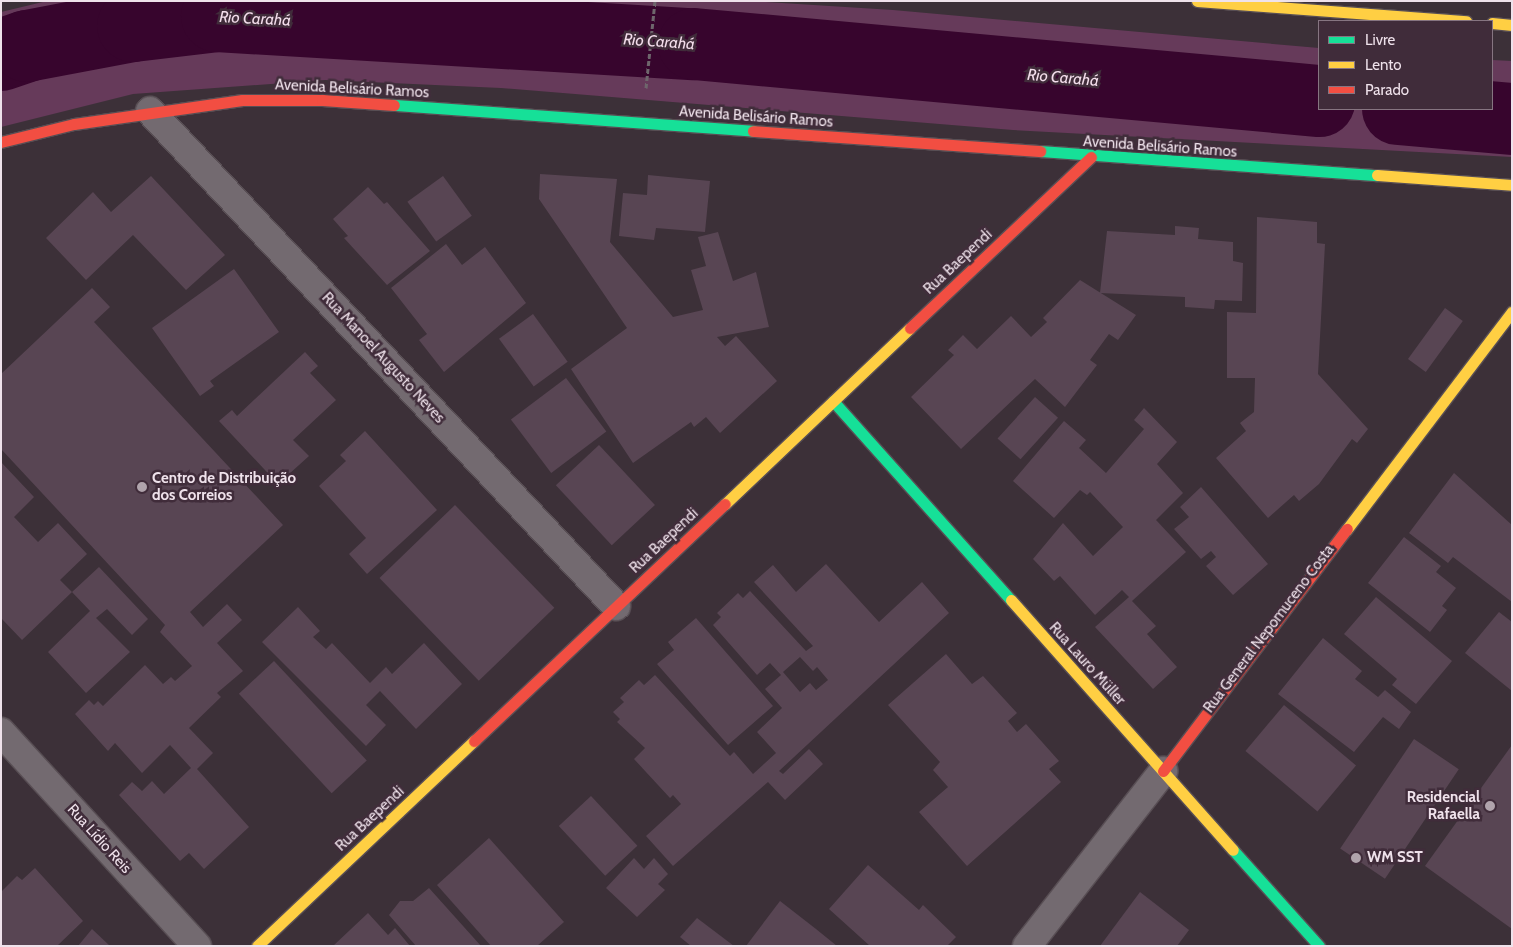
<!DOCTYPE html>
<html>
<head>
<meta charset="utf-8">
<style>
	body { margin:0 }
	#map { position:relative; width:1513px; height:947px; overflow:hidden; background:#3c3038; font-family:Cabin,sans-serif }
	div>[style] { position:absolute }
	.green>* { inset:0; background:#663a5a }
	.river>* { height:72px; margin:-36px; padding:0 36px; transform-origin:36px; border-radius:36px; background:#37052d }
	.building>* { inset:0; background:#584553; transform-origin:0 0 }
	.path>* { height:3px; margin-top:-1.5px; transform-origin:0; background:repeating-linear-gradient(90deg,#6e666c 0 5px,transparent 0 7.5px) }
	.roads { filter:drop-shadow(1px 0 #584e54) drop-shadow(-1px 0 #584e54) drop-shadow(0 1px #584e54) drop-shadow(0 -1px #584e54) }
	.street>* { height:28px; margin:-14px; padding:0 14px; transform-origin:14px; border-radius:14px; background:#736a70 }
	.fast>* { height:11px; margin:-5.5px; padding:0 5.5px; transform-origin:5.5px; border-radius:5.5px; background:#16e098 }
	.slow>* { height:11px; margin:-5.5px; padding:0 5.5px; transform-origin:5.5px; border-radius:5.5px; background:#ffcf43 }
	.jam>* { height:11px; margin:-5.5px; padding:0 5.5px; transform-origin:5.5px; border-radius:5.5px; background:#f24e42 }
	.dots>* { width:14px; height:14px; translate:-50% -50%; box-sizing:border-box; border:2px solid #402c3a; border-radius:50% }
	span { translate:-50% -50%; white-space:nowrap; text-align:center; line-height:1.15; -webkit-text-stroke:5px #402c3a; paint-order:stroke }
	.street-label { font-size:15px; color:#efe2eb }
	.poi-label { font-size:15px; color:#efe2eb; font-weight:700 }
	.left { translate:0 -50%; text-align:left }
	.right { translate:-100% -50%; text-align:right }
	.water-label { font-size:16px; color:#f3ddeb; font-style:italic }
	.frame { position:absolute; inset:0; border:2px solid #efe2eb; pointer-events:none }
	.legend { position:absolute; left:1318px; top:20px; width:175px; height:90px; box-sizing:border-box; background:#402c3a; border:1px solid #867581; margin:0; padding:6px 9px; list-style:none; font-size:15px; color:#efe2eb }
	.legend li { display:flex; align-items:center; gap:10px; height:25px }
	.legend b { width:25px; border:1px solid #867581 }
</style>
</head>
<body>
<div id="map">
	<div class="green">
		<div style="clip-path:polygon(47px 1px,750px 1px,893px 10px,1319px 48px,1319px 109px,1492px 109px,1492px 60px,1512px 61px,1512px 157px,1013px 130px,501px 88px,325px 80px,133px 94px,1px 127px,1px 12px)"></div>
	</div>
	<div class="river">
		<div style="left:1px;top:55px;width:28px;rotate:-19deg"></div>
		<div style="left:27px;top:46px;width:108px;rotate:-10.7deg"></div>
		<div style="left:133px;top:26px;width:85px;rotate:-6.8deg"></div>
		<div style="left:217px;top:16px;width:478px;rotate:3.4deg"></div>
		<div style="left:694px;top:44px;width:628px;rotate:5.21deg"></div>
		<div style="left:1398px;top:109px;width:114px;rotate:5deg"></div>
	</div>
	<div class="building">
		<div style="clip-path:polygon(540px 174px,617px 179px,610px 242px,673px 317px,703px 310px,691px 270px,706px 266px,698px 237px,718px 232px,733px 281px,756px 272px,769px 327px,717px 337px,725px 346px,736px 336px,777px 381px,720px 433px,706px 417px,694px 427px,691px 422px,633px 463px,571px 369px,627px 328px,539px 199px)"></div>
		<div style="clip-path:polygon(648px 175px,710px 181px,705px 232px,656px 228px,654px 240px,619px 236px,623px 193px,647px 195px)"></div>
		<div style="clip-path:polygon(151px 176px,225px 255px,186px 290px,133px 235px,86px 280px,46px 238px,93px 192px,111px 212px)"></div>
		<div style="left:443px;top:176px;width:49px;height:44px;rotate:54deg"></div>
		<div style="clip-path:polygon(368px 187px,384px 204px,387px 202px,430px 251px,387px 285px,344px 238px,348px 236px,333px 219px)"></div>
		<div style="clip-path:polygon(1257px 217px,1317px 222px,1317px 243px,1325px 244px,1318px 374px,1368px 429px,1357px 443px,1352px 439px,1319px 484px,1299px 501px,1294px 495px,1268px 518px,1216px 458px,1246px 431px,1240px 423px,1254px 412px,1255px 378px,1227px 378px,1227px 312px,1256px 313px)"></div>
		<div style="clip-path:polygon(1175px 226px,1199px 228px,1198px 239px,1233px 242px,1233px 261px,1243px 263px,1242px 301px,1215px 300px,1214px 309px,1185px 307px,1185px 297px,1100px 293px,1107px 231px,1175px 235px)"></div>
		<div style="clip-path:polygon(446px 244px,462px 265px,485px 247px,526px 303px,444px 372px,419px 340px,427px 334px,391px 288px)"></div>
		<div style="clip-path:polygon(234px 269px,279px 332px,210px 381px,214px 386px,200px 396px,152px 328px)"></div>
		<div style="clip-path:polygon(1080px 280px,1136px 315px,1118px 340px,1109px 334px,1090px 360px,1097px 365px,1065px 407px,1035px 379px,961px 449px,911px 397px,954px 355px,948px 350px,963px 335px,977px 349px,1011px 316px,1031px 337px,1047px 322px,1043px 318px)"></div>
		<div style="clip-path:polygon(92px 288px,110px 307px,94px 322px,283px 525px,190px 612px,203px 627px,227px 604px,242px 620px,217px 643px,243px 671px,217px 693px,221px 697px,189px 728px,213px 753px,197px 769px,249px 827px,204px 869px,189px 853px,180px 861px,119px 795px,132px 782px,142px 791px,152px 781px,164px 794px,191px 768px,170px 745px,142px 773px,115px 743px,108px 751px,75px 714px,89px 700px,94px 705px,98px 701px,103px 706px,145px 665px,163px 684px,171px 677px,175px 681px,192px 666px,160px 632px,165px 625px,1px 449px,1px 374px)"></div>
		<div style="left:1445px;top:308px;width:22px;height:63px;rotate:36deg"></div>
		<div style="left:533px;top:314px;width:59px;height:42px;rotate:54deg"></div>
		<div style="clip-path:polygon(305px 352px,318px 366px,310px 373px,336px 400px,293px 440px,309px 456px,278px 484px,219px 421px,232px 410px,237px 416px)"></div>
		<div style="left:566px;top:378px;width:67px;height:69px;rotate:53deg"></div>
		<div style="left:1035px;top:397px;width:31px;height:56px;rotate:42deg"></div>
		<div style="clip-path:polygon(1144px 408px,1177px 442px,1157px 464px,1183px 493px,1156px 520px,1186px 552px,1132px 601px,1156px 626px,1147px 634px,1177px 667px,1153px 689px,1095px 627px,1129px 597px,1122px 590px,1095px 615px,1060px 576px,1054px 581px,1033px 559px,1063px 523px,1093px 556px,1123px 527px,1090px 492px,1087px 495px,1080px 490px,1054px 518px,1013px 481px,1064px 421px,1086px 440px,1079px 448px,1106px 473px,1144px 429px,1134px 420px)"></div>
		<div style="clip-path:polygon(365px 431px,437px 510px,367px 574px,349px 554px,366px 538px,319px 486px,346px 461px,340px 455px)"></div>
		<div style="left:599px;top:445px;width:82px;height:59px;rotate:47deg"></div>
		<div style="clip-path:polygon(1px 462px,34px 497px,14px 517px,38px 542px,58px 523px,87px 554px,60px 580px,72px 592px,22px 640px,1px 618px)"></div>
		<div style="clip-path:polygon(1454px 473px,1512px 525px,1512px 602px,1453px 557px,1448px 563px,1409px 533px)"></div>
		<div style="clip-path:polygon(1201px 487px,1268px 564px,1233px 595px,1206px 566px,1216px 557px,1211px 551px,1201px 559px,1174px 529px,1189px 517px,1180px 507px)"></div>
		<div style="left:455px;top:505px;width:143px;height:105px;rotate:46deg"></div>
		<div style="clip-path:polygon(1404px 537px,1441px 566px,1436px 572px,1456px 588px,1442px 606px,1447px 610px,1430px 632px,1368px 583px)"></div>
		<div style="clip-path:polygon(evenodd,826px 564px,879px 622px,922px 582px,949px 613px,779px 771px,783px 774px,809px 749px,823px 764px,785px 800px,768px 782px,673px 866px,646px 836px,681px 804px,673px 795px,670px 798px,634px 759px,645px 748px,617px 722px,620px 719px,613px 712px,624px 702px,620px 698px,639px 680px,644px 685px,655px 675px,730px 756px,734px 752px,753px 774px,776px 753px,757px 732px,782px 708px,765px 689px,781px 675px,770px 663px,757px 675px,713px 625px,721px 617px,717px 613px,738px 593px,743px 598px,750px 591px,806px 651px,813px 646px,754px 582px,773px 565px,796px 592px,826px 564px,800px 657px,813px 671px,817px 667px,828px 680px,816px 690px,810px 683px,800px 692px,783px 672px,800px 657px)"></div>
		<div style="clip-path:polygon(99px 567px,148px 619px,132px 635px,107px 609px,96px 618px,130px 652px,86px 693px,48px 652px,90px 611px,72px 592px)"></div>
		<div style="clip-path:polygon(1376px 597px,1452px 661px,1416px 704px,1392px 685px,1397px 679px,1344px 634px)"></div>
		<div style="clip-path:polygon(298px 607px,320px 631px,313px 637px,326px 649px,332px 643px,370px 683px,386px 667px,392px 674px,424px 643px,462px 684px,416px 729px,380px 691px,366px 705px,386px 725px,366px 746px,262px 642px)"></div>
		<div style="clip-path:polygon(1499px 612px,1512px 622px,1512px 691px,1465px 653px)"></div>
		<div style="clip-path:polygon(696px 618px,773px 706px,728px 745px,657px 664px,674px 650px,668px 642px)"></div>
		<div style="clip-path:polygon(1323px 638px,1362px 671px,1355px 679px,1378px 697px,1385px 690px,1411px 712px,1399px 729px,1383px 717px,1354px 752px,1278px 694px)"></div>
		<div style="clip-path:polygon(946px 654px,972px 684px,983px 676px,1017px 713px,1008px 721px,1017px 732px,1026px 724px,1059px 761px,1049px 769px,1061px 782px,967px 866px,919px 812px,948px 787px,933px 770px,940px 762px,888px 705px)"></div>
		<div style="left:274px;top:661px;width:136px;height:48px;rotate:47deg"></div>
		<div style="left:1284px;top:705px;width:94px;height:60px;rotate:40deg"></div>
		<div style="left:1414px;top:739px;width:54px;height:132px;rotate:34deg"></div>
		<div style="clip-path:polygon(1512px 745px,1512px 929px,1425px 866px)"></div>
		<div style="left:591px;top:796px;width:68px;height:44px;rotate:47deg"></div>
		<div style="clip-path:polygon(489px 838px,564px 922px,537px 946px,491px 946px,437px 885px)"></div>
		<div style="clip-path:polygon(634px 858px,644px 869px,654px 858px,668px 874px,658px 884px,665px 890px,637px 917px,606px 888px)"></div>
		<div style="clip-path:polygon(868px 865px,919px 910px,923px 905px,956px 937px,947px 946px,870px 946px,829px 909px)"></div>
		<div style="clip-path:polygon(35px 868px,83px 921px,57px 946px,1px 946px,1px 892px,17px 876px,22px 880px)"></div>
		<div style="clip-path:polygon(429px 888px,481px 946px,416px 946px,389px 915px,400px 901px,413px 901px)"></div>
		<div style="clip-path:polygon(1140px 892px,1189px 930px,1177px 946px,1100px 946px)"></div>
		<div style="clip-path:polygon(780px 901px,816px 929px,837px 946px,746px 946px)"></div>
		<div style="clip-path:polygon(368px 913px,388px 935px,395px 928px,410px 946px,333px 946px)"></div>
		<div style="clip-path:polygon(697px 918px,734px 946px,691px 946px,680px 937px)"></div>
		<div style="clip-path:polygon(92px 929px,110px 946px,78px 946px)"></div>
	</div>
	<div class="path">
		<div style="left:646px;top:88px;width:87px;rotate:-84.1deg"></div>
	</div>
	<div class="roads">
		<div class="street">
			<div style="left:150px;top:111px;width:680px;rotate:46.73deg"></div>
			<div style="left:1px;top:732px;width:290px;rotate:47.5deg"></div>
			<div style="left:1027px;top:946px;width:222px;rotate:-52.1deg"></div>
		</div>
		<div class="fast">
			<div style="left:394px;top:105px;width:360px;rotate:4.1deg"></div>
			<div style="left:1040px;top:151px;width:338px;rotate:4.1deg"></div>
			<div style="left:833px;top:401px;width:267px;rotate:48.2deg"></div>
			<div style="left:1233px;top:850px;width:129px;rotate:48.1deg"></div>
		</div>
		<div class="slow">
			<div style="left:1197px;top:1px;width:270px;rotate:4.3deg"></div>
			<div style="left:1492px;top:23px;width:20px;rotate:6deg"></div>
			<div style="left:1377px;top:175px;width:135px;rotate:4.2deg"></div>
			<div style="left:725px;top:504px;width:255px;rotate:-43.6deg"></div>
			<div style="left:1347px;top:529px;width:273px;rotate:-52.8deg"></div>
			<div style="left:1011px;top:600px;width:334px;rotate:48.4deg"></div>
			<div style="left:257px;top:946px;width:299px;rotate:-43.4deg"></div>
		</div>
		<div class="jam">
			<div style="left:753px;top:131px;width:288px;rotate:4deg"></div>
			<div style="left:1px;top:142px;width:75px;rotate:-13.9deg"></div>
			<div style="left:74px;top:124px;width:170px;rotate:-8.1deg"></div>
			<div style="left:242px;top:100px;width:80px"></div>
			<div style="left:322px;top:100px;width:72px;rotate:4deg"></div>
			<div style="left:910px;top:328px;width:249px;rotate:-43.4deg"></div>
			<div style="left:474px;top:741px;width:345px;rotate:-43.4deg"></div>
			<div style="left:1163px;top:771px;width:304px;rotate:-52.8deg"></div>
		</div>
	</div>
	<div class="dots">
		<div style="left:142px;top:487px;background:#b0a4ac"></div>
		<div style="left:1490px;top:806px;background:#b0a4ac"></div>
		<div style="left:1356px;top:858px;background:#b0a4ac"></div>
	</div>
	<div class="street-label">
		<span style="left:352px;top:89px;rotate:3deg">Avenida Belisário Ramos</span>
		<span style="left:756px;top:117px;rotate:4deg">Avenida Belisário Ramos</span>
		<span style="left:1160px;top:147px;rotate:4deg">Avenida Belisário Ramos</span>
		<span style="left:958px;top:262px;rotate:-43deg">Rua Baependi</span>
		<span style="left:383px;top:358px;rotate:47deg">Rua Manoel Augusto Neves</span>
		<span style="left:664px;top:541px;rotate:-43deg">Rua Baependi</span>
		<span style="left:1269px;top:629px;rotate:-53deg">Rua General Nepomuceno Costa</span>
		<span style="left:1087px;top:664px;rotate:48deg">Rua Lauro Müller</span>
		<span style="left:370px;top:819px;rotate:-43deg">Rua Baependi</span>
		<span style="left:99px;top:839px;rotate:48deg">Rua Lídio Reis</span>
	</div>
	<div class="poi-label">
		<span class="left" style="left:152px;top:487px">Centro de Distribuição<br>dos Correios</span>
		<span class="right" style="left:1480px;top:806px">Residencial<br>Rafaella</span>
		<span class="left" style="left:1367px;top:858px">WM SST</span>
	</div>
	<div class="water-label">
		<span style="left:255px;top:19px;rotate:3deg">Rio Carahá</span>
		<span style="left:659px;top:42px;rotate:4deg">Rio Carahá</span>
		<span style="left:1063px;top:78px;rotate:5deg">Rio Carahá</span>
	</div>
	<div class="frame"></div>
	<ul class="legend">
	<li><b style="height:6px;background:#16e098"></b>Livre</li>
	<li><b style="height:6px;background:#ffcf43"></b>Lento</li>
	<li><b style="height:6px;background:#f24e42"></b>Parado</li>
	</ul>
</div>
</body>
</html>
